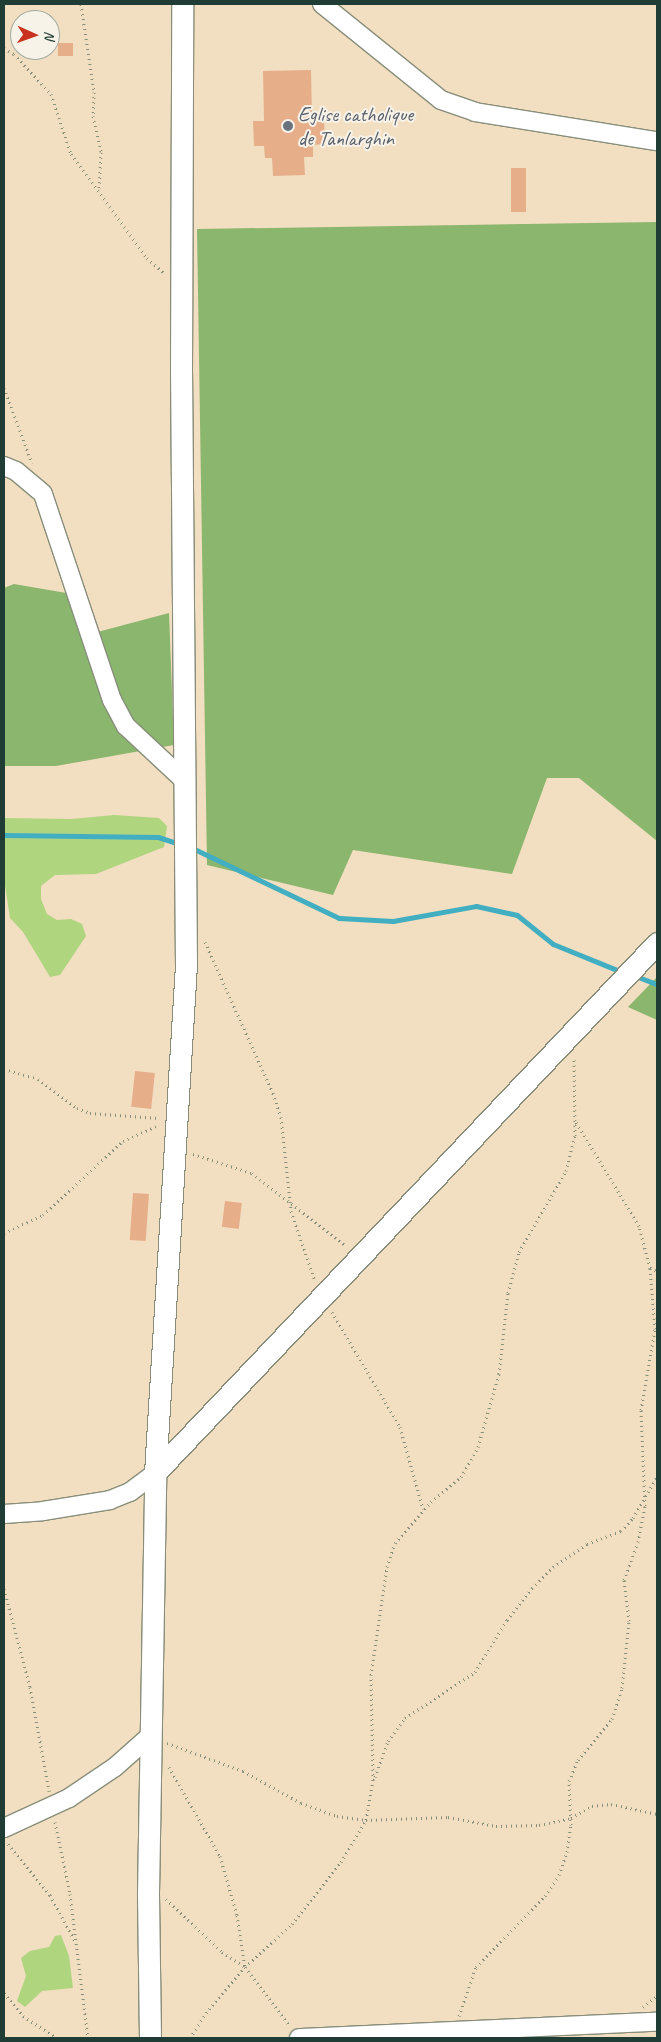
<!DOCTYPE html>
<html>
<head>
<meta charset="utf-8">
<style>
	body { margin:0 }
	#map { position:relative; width:661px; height:2042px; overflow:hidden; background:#f2dec0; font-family:Caveat,sans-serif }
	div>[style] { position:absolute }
	.green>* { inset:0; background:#afd57f }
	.forest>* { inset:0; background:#8bb66e }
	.stream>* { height:5px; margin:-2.5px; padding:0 2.5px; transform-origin:2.5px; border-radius:2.5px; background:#42aec1 }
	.building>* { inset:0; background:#e6af8a; transform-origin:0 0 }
	.path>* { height:3px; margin-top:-1.5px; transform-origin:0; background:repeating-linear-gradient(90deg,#888e7a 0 1px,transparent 0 5px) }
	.roads { filter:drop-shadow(1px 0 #888e7a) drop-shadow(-1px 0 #888e7a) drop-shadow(0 1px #888e7a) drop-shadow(0 -1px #888e7a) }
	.minor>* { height:18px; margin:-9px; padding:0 9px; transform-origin:9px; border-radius:9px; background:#fff }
	.tertiary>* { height:21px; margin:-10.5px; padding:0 10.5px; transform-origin:10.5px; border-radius:10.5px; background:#fff }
	.dots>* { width:14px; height:14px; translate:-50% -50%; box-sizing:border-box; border:2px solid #f7f3e8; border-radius:50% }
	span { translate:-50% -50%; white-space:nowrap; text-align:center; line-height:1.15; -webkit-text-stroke:4px #f7f3e8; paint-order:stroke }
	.worship-label { font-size:21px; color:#5b616d }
	.left { translate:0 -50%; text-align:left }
	.frame { position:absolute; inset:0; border:5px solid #1f3d34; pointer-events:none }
	.north { position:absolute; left:10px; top:10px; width:50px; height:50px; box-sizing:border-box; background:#f7f3e8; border:1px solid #a1aaa0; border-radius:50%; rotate:92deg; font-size:14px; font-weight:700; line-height:20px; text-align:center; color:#1f3d34 }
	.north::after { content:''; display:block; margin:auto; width:18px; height:22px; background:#c8321e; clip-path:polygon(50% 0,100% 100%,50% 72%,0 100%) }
</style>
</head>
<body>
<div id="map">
	<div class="green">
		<div style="clip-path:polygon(114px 815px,159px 818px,167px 826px,164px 847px,96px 874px,55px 875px,41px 886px,41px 899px,47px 914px,57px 920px,71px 919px,82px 924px,86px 936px,60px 975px,50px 977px,23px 932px,10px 918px,4px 879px,4px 818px,72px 819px)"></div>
		<div style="clip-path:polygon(61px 1935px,69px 1956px,73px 1988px,42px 1991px,25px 2007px,17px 2001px,26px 1976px,21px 1958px,30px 1951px,49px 1947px,55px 1936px)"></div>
	</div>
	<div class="forest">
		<div style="clip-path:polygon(657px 222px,657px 841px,579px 778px,547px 778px,512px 874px,353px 850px,333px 895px,207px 865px,197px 229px)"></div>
		<div style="clip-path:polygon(14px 584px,78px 595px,90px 634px,169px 613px,174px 745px,56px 766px,4px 766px,4px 588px)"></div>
		<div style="clip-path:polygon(657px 977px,657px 1020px,628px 1007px)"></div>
	</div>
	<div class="stream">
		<div style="left:4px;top:835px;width:154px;rotate:0.7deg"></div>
		<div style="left:158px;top:837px;width:23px;rotate:18deg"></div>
		<div style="left:190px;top:847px;width:165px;rotate:25.5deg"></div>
		<div style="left:339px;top:918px;width:54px;rotate:3.2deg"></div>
		<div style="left:393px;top:921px;width:84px;rotate:-10.2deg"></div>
		<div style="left:476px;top:906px;width:42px;rotate:12.4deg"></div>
		<div style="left:517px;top:915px;width:46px;rotate:38.9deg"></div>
		<div style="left:553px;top:944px;width:74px;rotate:22.1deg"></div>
		<div style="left:633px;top:975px;width:26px;rotate:21deg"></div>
	</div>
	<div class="building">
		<div style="left:58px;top:43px;width:15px;height:13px"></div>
		<div style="clip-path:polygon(311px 70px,312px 119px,324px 119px,325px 144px,313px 145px,313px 157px,304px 157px,305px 175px,273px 176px,272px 158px,265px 158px,264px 146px,254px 146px,253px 121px,264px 121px,263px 71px)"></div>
		<div style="left:511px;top:168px;width:15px;height:44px"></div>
		<div style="left:135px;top:1071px;width:20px;height:36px;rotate:6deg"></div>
		<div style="left:133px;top:1193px;width:16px;height:47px;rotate:4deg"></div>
		<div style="left:225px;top:1201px;width:17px;height:26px;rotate:7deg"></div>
	</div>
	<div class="path">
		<div style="left:81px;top:4px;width:89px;rotate:81.6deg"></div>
		<div style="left:94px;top:92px;width:24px;rotate:92deg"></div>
		<div style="left:93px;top:116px;width:37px;rotate:77deg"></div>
		<div style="left:101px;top:152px;width:36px;rotate:93deg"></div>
		<div style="left:4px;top:48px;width:12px;rotate:31deg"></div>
		<div style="left:14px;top:54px;width:54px;rotate:47.2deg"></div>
		<div style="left:51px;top:94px;width:63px;rotate:71.6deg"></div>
		<div style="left:71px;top:154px;width:129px;rotate:53.8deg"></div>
		<div style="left:147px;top:258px;width:23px;rotate:41deg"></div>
		<div style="left:4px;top:388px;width:80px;rotate:69.5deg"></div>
		<div style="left:205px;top:942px;width:166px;rotate:65.8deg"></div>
		<div style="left:273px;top:1093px;width:25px;rotate:72deg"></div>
		<div style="left:281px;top:1117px;width:95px;rotate:83.9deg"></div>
		<div style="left:291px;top:1211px;width:71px;rotate:71.1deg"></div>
		<div style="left:4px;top:1069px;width:35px;rotate:16deg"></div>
		<div style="left:38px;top:1079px;width:49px;rotate:36.6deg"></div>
		<div style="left:77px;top:1108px;width:14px;rotate:21deg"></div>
		<div style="left:90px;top:1113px;width:68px;rotate:4.2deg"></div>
		<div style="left:193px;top:1154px;width:62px;rotate:17.9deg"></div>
		<div style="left:252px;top:1173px;width:119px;rotate:37.8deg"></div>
		<div style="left:4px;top:1233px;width:43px;rotate:-24.8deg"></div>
		<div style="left:43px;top:1215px;width:109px;rotate:-42.8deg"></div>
		<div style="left:123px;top:1141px;width:39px;rotate:-24deg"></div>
		<div style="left:650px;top:1268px;width:8px;rotate:23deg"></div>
		<div style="left:332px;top:1312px;width:134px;rotate:59.4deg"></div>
		<div style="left:400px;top:1427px;width:85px;rotate:74.3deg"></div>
		<div style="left:4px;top:1589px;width:101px;rotate:75.1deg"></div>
		<div style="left:30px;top:1687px;width:106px;rotate:79.6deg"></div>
		<div style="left:167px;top:1743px;width:81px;rotate:20.2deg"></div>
		<div style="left:243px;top:1771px;width:66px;rotate:28.9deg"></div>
		<div style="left:301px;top:1803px;width:38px;rotate:20deg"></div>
		<div style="left:337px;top:1816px;width:29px;rotate:8deg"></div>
		<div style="left:366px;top:1820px;width:82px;rotate:-2.1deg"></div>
		<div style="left:448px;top:1817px;width:49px;rotate:10.6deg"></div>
		<div style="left:496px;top:1826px;width:43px;rotate:-1.3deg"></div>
		<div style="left:539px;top:1825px;width:33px;rotate:-12deg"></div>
		<div style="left:571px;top:1818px;width:24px;rotate:-30deg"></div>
		<div style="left:592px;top:1806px;width:19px;rotate:-6deg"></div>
		<div style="left:611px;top:1804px;width:47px;rotate:12.3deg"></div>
		<div style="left:169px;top:1767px;width:103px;rotate:60.2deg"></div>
		<div style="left:220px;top:1856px;width:61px;rotate:73.9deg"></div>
		<div style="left:237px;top:1915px;width:53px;rotate:81.3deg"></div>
		<div style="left:375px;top:1777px;width:38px;rotate:-70deg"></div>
		<div style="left:388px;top:1741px;width:29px;rotate:-54deg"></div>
		<div style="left:405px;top:1718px;width:84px;rotate:-33.3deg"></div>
		<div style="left:475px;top:1672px;width:61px;rotate:-58.4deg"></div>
		<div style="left:507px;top:1620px;width:41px;rotate:-52deg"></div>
		<div style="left:532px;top:1588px;width:30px;rotate:-45deg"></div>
		<div style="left:553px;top:1567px;width:41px;rotate:-34.1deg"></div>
		<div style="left:587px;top:1544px;width:36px;rotate:-21deg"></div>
		<div style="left:621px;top:1531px;width:18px;rotate:-47deg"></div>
		<div style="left:633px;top:1518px;width:48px;rotate:-59.7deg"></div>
		<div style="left:55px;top:1822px;width:74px;rotate:78.2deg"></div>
		<div style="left:70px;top:1894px;width:145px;rotate:82.9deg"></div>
		<div style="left:8px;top:1844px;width:66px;rotate:50.5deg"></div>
		<div style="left:50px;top:1895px;width:52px;rotate:61.5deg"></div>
		<div style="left:166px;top:1899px;width:77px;rotate:43.4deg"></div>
		<div style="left:222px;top:1952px;width:27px;rotate:33deg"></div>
		<div style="left:245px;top:1967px;width:74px;rotate:52.7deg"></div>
		<div style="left:4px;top:1993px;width:30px;rotate:50deg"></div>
		<div style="left:23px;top:2016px;width:40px;rotate:32.9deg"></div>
		<div style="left:643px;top:2007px;width:18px;rotate:-38deg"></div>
		<div style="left:459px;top:2016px;width:52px;rotate:-70.9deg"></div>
		<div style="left:476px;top:1967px;width:99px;rotate:-45.8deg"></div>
		<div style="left:545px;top:1896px;width:25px;rotate:-56deg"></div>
		<div style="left:559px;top:1875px;width:24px;rotate:-71deg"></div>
		<div style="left:567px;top:1852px;width:27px;rotate:-82deg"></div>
		<div style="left:571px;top:1825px;width:44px;rotate:-92.6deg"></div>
		<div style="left:569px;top:1781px;width:23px;rotate:-67deg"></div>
		<div style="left:578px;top:1760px;width:53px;rotate:-50.3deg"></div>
		<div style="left:612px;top:1719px;width:33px;rotate:-72deg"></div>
		<div style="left:622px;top:1688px;width:67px;rotate:-84deg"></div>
		<div style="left:629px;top:1621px;width:41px;rotate:-97deg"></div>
		<div style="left:624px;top:1580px;width:40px;rotate:-69.8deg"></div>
		<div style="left:638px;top:1542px;width:37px;rotate:-79deg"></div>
		<div style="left:645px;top:1506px;width:96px;rotate:-92.4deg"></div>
		<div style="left:641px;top:1410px;width:82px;rotate:-80.2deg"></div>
		<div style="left:655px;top:1329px;width:61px;rotate:-94.7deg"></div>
		<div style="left:650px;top:1268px;width:43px;rotate:-104.7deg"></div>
		<div style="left:639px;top:1226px;width:122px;rotate:-121.2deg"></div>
		<div style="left:190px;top:2038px;width:35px;rotate:-57deg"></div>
		<div style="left:209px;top:2009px;width:55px;rotate:-49.4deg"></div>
		<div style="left:245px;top:1967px;width:64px;rotate:-42.5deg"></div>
		<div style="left:292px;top:1924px;width:79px;rotate:-51.7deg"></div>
		<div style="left:341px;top:1862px;width:49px;rotate:-59.2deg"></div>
		<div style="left:366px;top:1820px;width:41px;rotate:-80.1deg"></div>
		<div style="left:373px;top:1780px;width:105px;rotate:-91.1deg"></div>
		<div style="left:371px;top:1675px;width:109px;rotate:-81.6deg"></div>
		<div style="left:387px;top:1567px;width:25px;rotate:-72deg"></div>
		<div style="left:395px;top:1543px;width:55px;rotate:-48.7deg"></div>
		<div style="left:431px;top:1502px;width:39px;rotate:-40deg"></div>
		<div style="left:461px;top:1477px;width:34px;rotate:-60deg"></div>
		<div style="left:478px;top:1447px;width:76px;rotate:-74deg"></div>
		<div style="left:499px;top:1374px;width:81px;rotate:-83.7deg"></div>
		<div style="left:508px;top:1293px;width:42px;rotate:-75deg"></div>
		<div style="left:519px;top:1252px;width:94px;rotate:-59.9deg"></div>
		<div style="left:566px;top:1171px;width:36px;rotate:-76deg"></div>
		<div style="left:575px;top:1136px;width:79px;rotate:-90.7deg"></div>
	</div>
	<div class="roads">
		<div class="minor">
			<div style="left:322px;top:4px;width:153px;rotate:38.9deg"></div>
			<div style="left:441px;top:100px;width:36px;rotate:19deg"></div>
			<div style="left:475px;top:112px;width:184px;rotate:9.1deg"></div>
			<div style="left:4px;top:466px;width:13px;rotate:23deg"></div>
			<div style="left:16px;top:471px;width:35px;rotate:40deg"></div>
			<div style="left:43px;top:494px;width:217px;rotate:71.5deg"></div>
			<div style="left:112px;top:700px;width:30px;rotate:62deg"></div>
			<div style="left:126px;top:726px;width:82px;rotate:43deg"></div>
			<div style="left:4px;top:1514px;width:39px;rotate:-4deg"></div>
			<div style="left:43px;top:1511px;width:68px;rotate:-9.3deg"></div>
			<div style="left:110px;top:1500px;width:22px;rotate:-22deg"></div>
			<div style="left:130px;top:1492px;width:31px;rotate:-37deg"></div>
			<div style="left:4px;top:1828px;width:72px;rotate:-24.8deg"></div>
			<div style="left:69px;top:1798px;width:55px;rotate:-34deg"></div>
			<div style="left:115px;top:1767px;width:47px;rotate:-41.5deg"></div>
			<div style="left:299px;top:2038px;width:358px;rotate:-2.6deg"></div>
		</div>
		<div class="tertiary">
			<div style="left:155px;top:1473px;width:730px;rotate:-46.55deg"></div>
			<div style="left:150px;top:2038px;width:145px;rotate:-90.8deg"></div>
			<div style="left:148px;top:1893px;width:420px;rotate:-89deg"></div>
			<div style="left:155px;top:1473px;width:510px;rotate:-86.51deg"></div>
			<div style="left:186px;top:964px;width:592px;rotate:-90.48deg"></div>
			<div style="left:181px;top:372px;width:368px;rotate:-89.8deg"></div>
		</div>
	</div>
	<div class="dots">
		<div style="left:288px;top:126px;background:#6b7280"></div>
	</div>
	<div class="worship-label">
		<span class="left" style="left:298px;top:126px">Eglise catholique<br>de Tanlarghin</span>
	</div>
	<div class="frame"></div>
	<div class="north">N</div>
</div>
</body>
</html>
